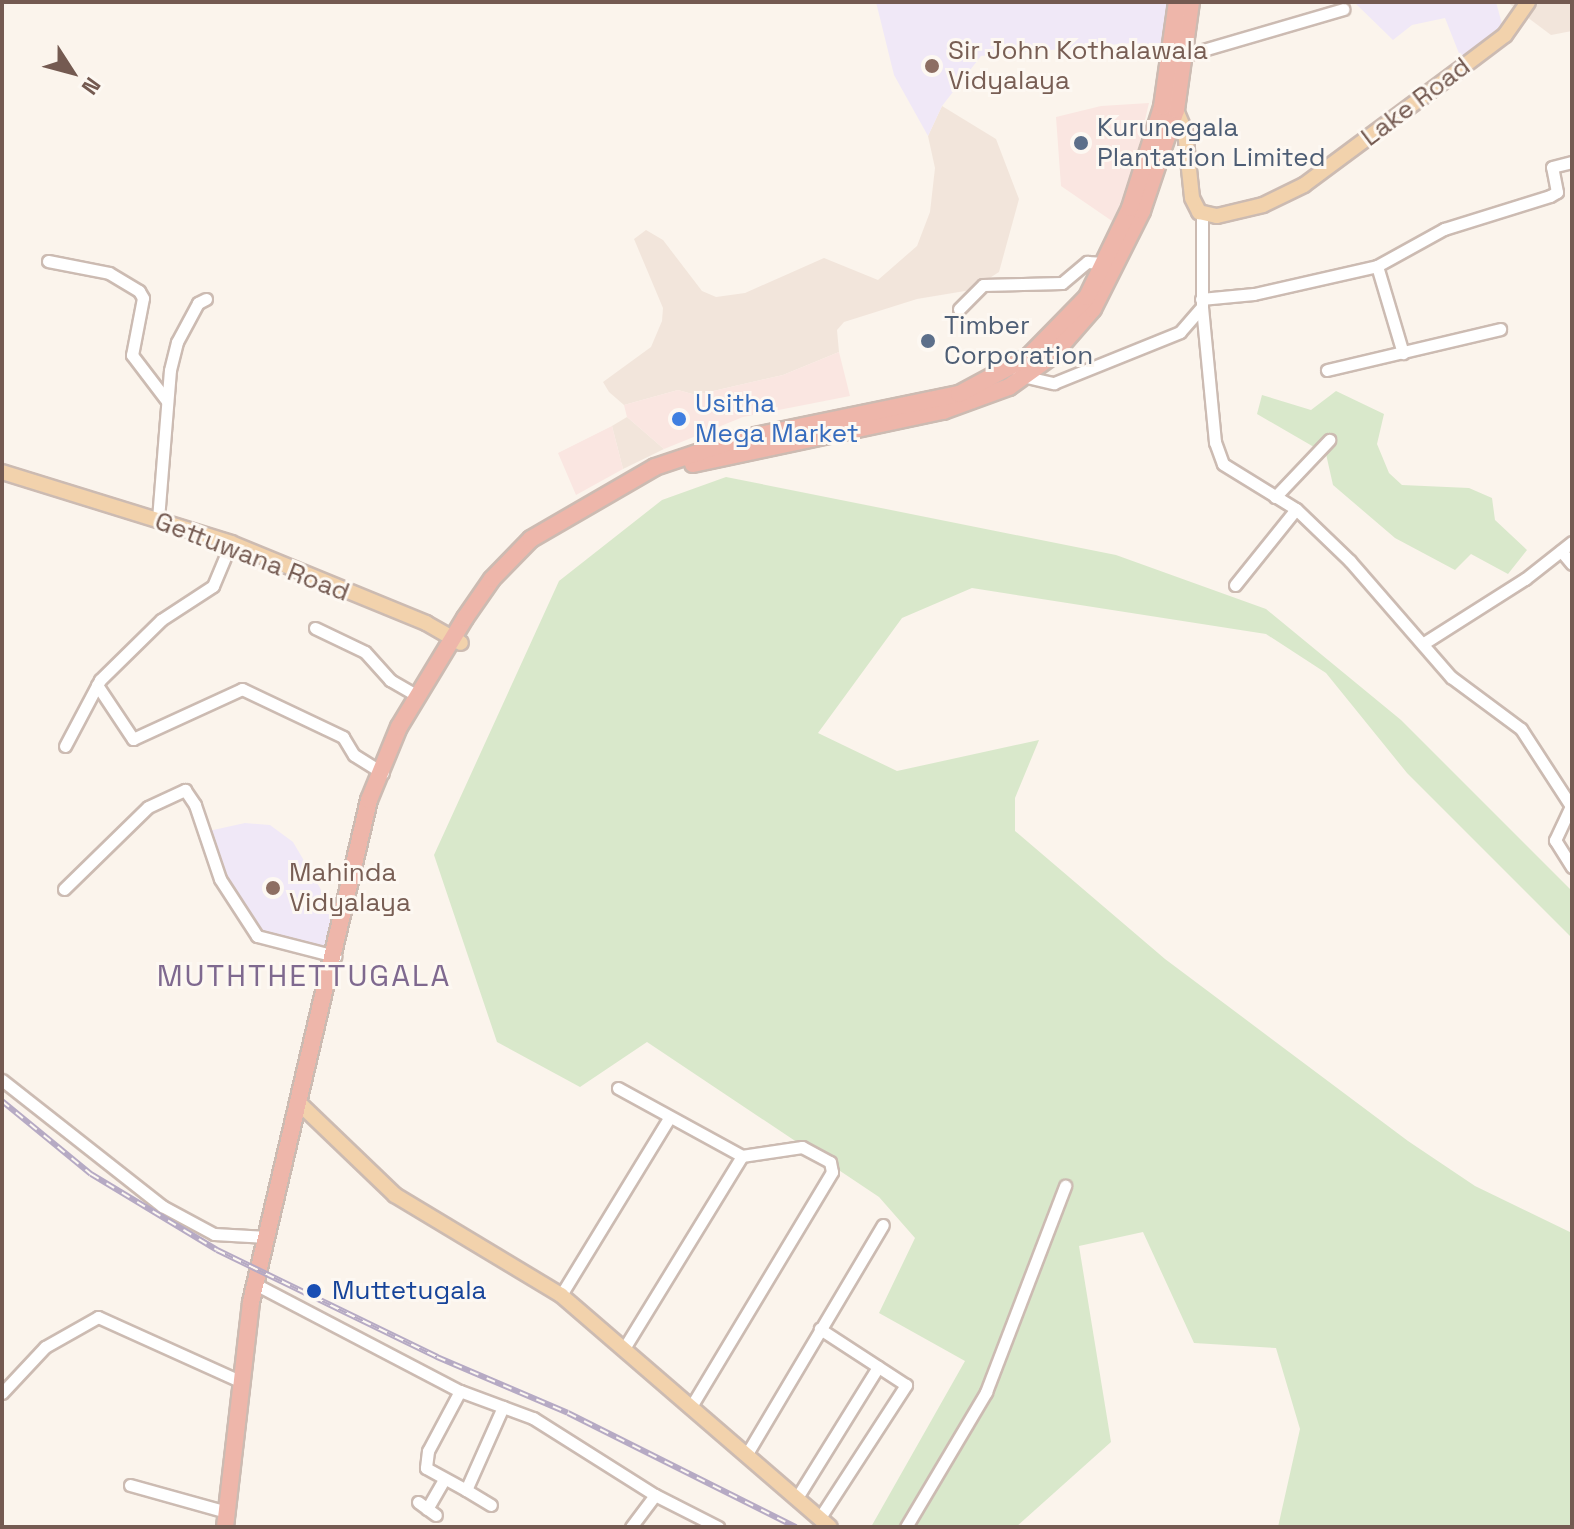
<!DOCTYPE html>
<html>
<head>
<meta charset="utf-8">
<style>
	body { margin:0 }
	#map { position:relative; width:1574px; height:1529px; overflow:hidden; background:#fbf4ec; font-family:"Space Grotesk",sans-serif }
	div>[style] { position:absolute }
	.residential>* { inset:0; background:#f2e5db }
	.commercial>* { inset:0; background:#fae6e1 }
	.education>* { inset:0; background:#f0e8f7 }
	.green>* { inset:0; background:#d9e8cb }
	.roads { filter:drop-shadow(2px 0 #ccbbb2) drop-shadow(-2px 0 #ccbbb2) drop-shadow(0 2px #ccbbb2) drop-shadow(0 -2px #ccbbb2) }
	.minor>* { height:11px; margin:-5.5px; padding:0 5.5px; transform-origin:5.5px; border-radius:5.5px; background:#fff }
	.major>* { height:14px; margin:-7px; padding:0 7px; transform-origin:7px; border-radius:7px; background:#f2d2ac }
	.highway>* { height:16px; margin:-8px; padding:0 8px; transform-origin:8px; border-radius:8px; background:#eeb6aa }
	.rail>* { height:6px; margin-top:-3px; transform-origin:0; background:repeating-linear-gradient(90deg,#fdf8f2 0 9px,#b6aac4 0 18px); box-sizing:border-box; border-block:2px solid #b6aac4 }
	.dots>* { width:22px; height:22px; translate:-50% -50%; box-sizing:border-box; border:4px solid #fdf8f2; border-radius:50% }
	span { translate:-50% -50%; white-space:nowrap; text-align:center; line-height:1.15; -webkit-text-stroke:6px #fdf8f2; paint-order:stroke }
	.education-label { font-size:26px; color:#785e54 }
	.left { translate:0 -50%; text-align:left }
	.street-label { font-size:26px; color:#745a51 }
	.service-label { font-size:26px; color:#4e5e75 }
	.shop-label { font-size:26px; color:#366cbe }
	.transit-label { font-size:26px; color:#164399 }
	.quarter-label { font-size:30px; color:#7f698f; letter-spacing:2px }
	.frame { position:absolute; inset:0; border:4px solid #745a51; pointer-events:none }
	.north { position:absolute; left:32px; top:32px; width:80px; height:80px; -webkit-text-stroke:6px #fdf8f2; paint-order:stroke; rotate:126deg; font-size:22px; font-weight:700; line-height:32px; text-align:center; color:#745a51 }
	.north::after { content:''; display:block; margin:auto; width:28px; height:36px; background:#745a51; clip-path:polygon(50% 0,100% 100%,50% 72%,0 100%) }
</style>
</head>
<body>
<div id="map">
	<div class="residential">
		<div style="clip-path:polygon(1507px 2px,1572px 2px,1572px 31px,1551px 35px)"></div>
		<div style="clip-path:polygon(942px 106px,996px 139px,1019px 199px,999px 272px,971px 290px,917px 299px,844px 322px,837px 330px,839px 352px,783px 375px,696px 395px,678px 390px,624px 405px,609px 392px,603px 382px,651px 347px,662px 321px,663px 308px,634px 239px,646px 230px,663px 240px,702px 291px,716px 297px,745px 293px,824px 258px,878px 280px,917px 246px,930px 212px,935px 168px,928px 136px)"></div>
		<div style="clip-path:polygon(627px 417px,664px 449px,623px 469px,612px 426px)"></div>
	</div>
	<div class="commercial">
		<div style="clip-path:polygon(1149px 103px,1130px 183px,1112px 221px,1061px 186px,1056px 117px,1101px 106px)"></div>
		<div style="clip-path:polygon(839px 352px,850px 396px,743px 417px,664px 449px,627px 417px,624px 405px,678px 390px,696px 395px,783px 375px)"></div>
		<div style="clip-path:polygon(612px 426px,623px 469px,576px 495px,558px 453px)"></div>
	</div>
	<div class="education">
		<div style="clip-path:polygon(876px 2px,1166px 2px,1166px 45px,1132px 43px,981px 56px,942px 106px,928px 136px,894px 75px)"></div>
		<div style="clip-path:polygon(1354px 2px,1496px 2px,1505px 35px,1464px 66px,1445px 18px,1412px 25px,1393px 40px)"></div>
		<div style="clip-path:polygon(245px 823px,270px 825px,293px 842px,323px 893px,346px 913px,335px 956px,261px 941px,227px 893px,204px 832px)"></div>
	</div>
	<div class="green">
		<div style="clip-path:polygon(1336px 391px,1384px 414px,1377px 444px,1389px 473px,1402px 485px,1469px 488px,1492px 498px,1495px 520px,1527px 550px,1508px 574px,1471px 554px,1455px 570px,1395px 538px,1333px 485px,1326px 454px,1257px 414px,1262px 395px,1311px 410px)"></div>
		<div style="clip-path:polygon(726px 477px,1116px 555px,1266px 609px,1401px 720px,1572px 891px,1572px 938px,1407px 773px,1326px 673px,1266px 634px,972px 588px,902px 618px,818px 733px,897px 771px,1039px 740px,1015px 798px,1015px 831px,1165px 959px,1408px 1141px,1475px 1186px,1572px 1233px,1572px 1527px,1278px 1527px,1300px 1429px,1276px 1348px,1194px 1343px,1143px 1232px,1079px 1246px,1111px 1442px,1016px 1527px,871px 1527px,965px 1361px,879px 1313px,915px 1238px,879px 1197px,647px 1042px,580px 1087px,497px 1042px,434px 855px,559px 581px,662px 500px)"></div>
	</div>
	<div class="roads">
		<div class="minor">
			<div style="left:1186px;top:55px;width:164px;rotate:-16.3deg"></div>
			<div style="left:48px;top:261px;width:62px;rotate:11.1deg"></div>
			<div style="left:109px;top:273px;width:35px;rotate:31deg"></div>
			<div style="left:139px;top:291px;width:8px;rotate:60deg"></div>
			<div style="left:143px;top:298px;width:58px;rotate:100.9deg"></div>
			<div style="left:132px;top:355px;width:58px;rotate:52.7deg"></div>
			<div style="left:1377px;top:266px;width:91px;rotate:73.4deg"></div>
			<div style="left:1201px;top:299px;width:53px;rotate:-5.4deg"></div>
			<div style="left:1254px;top:294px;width:126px;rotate:-12.8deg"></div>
			<div style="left:1377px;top:266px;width:77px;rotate:-28.9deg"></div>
			<div style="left:1444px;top:229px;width:111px;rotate:-17.3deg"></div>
			<div style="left:1550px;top:196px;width:8px;rotate:-30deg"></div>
			<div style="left:1557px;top:192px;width:25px;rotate:-101deg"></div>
			<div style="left:1552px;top:167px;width:21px;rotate:-14deg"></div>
			<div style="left:1202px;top:307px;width:136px;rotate:84.5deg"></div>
			<div style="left:1215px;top:442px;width:23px;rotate:70deg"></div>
			<div style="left:1223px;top:464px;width:86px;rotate:31.7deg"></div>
			<div style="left:1296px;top:509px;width:75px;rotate:43.9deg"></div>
			<div style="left:1350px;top:561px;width:154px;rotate:49deg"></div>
			<div style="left:1451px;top:677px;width:87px;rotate:36.6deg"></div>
			<div style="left:1521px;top:729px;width:92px;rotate:57deg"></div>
			<div style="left:1571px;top:806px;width:38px;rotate:115deg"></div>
			<div style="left:1555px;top:840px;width:32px;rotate:58deg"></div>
			<div style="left:959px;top:309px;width:34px;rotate:-45deg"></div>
			<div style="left:983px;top:285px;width:79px;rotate:-1.5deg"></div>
			<div style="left:1062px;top:283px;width:33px;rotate:-40deg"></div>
			<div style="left:1087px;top:262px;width:18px;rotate:3deg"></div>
			<div style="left:1327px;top:370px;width:178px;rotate:-13.3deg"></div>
			<div style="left:1018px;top:375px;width:37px;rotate:13deg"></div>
			<div style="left:1054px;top:383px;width:136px;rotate:-22deg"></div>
			<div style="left:1180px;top:332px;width:33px;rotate:-49deg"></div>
			<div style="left:1202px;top:307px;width:92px;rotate:-90deg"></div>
			<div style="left:1275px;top:497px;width:79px;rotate:-46.5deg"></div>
			<div style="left:158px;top:519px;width:149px;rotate:-85.4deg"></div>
			<div style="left:170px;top:370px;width:29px;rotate:-76deg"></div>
			<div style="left:177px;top:342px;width:44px;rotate:-61.7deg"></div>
			<div style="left:198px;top:303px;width:9px;rotate:-27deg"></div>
			<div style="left:1561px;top:551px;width:17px;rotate:50deg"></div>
			<div style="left:1235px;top:585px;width:97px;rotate:-51.2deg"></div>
			<div style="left:315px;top:628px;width:55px;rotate:25.6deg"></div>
			<div style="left:365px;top:652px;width:38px;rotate:48deg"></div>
			<div style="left:390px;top:680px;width:32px;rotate:30deg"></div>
			<div style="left:1424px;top:643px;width:120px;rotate:-32.4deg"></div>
			<div style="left:1525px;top:579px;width:60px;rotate:-38.2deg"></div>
			<div style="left:97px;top:685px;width:65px;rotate:56.3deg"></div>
			<div style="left:133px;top:739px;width:120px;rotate:-24.6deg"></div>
			<div style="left:242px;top:689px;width:112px;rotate:25.4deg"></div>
			<div style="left:343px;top:737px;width:21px;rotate:59deg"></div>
			<div style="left:354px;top:755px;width:34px;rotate:32deg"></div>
			<div style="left:65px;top:746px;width:75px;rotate:-62.1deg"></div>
			<div style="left:100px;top:680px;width:86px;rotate:-44.5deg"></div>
			<div style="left:161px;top:620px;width:62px;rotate:-33.2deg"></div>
			<div style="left:213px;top:586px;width:47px;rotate:-67.3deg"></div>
			<div style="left:64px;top:889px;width:117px;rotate:-44.3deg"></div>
			<div style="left:148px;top:807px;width:41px;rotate:-24.7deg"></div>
			<div style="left:185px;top:790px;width:18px;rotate:56deg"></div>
			<div style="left:195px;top:805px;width:78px;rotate:71.3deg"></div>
			<div style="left:220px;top:879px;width:68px;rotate:57deg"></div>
			<div style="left:257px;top:936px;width:81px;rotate:14.4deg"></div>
			<div style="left:2px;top:1080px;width:204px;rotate:38.2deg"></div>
			<div style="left:162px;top:1206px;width:59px;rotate:28.3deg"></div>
			<div style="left:214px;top:1234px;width:53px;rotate:3.2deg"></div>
			<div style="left:618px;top:1088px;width:141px;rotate:28.7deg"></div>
			<div style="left:742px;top:1156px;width:224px;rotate:121.5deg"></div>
			<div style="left:255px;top:1284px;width:231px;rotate:27.6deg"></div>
			<div style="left:460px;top:1391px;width:78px;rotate:20.3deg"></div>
			<div style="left:533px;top:1418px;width:144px;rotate:32.3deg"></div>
			<div style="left:655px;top:1495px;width:71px;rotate:26.9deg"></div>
			<div style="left:561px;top:1295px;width:207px;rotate:-58.6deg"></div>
			<div style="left:460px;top:1391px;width:68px;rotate:118.1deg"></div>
			<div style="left:428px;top:1451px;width:17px;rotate:97deg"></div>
			<div style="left:426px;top:1468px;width:46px;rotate:28.8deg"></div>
			<div style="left:466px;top:1490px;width:91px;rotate:-66deg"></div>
			<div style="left:2px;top:1393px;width:63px;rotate:-46.9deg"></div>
			<div style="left:45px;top:1347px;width:61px;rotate:-29.5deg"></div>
			<div style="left:98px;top:1317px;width:158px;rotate:24.3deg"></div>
			<div style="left:692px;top:1405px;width:272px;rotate:-59deg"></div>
			<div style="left:832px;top:1172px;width:10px;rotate:-101deg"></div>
			<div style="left:830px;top:1162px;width:32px;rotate:-152deg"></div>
			<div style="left:802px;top:1147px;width:61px;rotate:171.5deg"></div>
			<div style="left:748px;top:1452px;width:264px;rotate:-59.3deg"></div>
			<div style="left:130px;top:1485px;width:101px;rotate:15.6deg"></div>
			<div style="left:466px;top:1490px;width:29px;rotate:31deg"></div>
			<div style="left:798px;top:1496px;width:152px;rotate:-58.2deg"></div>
			<div style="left:418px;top:1502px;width:22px;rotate:36deg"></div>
			<div style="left:427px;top:1509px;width:34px;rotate:-60deg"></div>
			<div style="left:819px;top:1519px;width:160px;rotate:-57deg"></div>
			<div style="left:906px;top:1385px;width:103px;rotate:-146.9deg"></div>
			<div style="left:631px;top:1527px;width:40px;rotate:-53deg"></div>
			<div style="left:906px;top:1527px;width:157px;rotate:-59.3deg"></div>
			<div style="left:986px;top:1392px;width:221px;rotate:-69deg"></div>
		</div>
		<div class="major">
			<div style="left:1170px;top:109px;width:6px;rotate:9deg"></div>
			<div style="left:1176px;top:110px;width:23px;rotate:67deg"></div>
			<div style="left:1185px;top:131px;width:67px;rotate:84deg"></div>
			<div style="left:1192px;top:198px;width:16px;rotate:63deg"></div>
			<div style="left:1199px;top:212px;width:18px;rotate:13deg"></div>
			<div style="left:1217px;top:216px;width:47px;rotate:-13.4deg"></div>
			<div style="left:1263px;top:205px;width:46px;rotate:-26deg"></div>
			<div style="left:1304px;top:185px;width:199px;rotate:-36.6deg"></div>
			<div style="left:1464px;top:66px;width:51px;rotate:-37.1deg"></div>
			<div style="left:1505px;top:35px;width:40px;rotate:-55.1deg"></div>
			<div style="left:2px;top:472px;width:240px;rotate:17.2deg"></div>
			<div style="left:231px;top:543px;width:211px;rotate:22.3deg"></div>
			<div style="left:426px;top:623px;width:40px;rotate:29.7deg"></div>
			<div style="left:299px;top:1103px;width:133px;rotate:43.8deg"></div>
			<div style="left:395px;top:1195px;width:194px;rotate:31.1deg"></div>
			<div style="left:561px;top:1295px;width:355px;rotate:40.8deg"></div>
		</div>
		<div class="highway">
			<div style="left:693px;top:464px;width:256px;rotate:-12deg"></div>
			<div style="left:943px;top:411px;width:70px;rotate:-20deg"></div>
			<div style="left:1009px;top:387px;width:53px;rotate:-35.8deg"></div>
			<div style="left:1052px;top:356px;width:62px;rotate:-48.9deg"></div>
			<div style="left:1093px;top:309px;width:110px;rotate:-63.4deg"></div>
			<div style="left:1142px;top:211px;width:107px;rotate:-71.4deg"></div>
			<div style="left:1176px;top:110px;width:109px;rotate:-82.1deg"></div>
			<div style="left:225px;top:1527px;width:226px;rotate:-83.4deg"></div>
			<div style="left:251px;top:1302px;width:516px;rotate:-76.77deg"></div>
			<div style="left:369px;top:800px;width:79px;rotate:-67.7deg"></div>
			<div style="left:399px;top:727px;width:127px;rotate:-58.8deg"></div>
			<div style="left:465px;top:618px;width:47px;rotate:-55.3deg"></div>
			<div style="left:492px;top:579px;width:56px;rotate:-45.7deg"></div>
			<div style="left:531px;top:539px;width:143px;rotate:-30.1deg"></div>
			<div style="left:655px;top:467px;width:84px;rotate:-18.6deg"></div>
			<div style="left:735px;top:440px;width:229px;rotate:-11.6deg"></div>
			<div style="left:959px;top:394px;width:78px;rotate:-28.2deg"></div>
			<div style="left:1028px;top:357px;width:84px;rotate:-45.5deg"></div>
			<div style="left:1087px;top:297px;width:99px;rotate:-64.2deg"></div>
			<div style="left:1130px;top:208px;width:106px;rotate:-72.4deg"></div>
			<div style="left:1162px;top:107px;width:106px;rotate:-81.9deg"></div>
		</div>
	</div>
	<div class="rail">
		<div style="left:2px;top:1101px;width:115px;rotate:39.4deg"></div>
		<div style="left:91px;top:1174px;width:147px;rotate:31.1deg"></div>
		<div style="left:217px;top:1250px;width:245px;rotate:25.9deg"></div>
		<div style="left:437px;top:1357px;width:142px;rotate:23.1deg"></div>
		<div style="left:568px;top:1413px;width:255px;rotate:26.6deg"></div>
	</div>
	<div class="dots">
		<div style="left:932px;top:66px;background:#8d6e63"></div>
		<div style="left:1081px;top:143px;background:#5c6f8a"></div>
		<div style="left:928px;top:341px;background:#5c6f8a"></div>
		<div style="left:679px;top:419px;background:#3f7fe0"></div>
		<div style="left:273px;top:888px;background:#8d6e63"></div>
		<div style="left:314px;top:1291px;background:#1a4fb4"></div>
	</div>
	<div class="education-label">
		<span class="left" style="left:948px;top:66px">Sir John Kothalawala<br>Vidyalaya</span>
		<span class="left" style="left:289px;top:888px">Mahinda<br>Vidyalaya</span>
	</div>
	<div class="street-label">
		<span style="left:1416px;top:102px;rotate:-37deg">Lake Road</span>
		<span style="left:252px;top:557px;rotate:21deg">Gettuwana Road</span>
	</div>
	<div class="service-label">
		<span class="left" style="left:1097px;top:143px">Kurunegala<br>Plantation Limited</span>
		<span class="left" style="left:944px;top:341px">Timber<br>Corporation</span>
	</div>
	<div class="shop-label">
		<span class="left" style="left:695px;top:419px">Usitha<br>Mega Market</span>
	</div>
	<div class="transit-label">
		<span class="left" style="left:332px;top:1291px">Muttetugala</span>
	</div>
	<div class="quarter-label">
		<span style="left:304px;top:976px">MUTHTHETTUGALA</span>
	</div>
	<div class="frame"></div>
	<div class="north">N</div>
</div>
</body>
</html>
